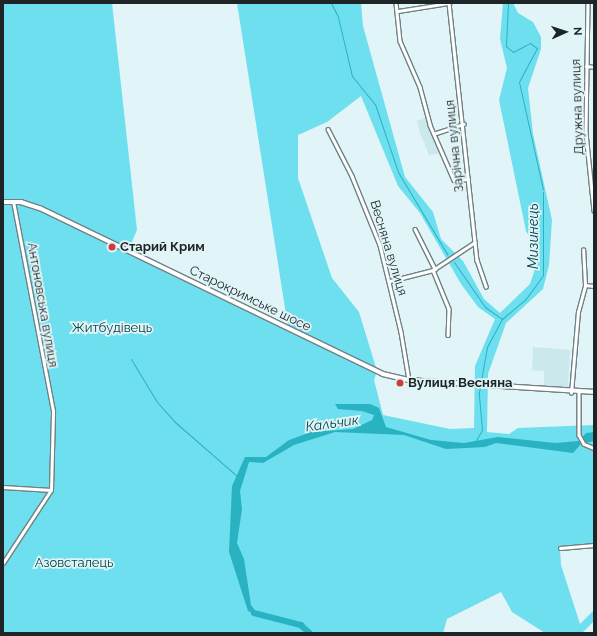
<!DOCTYPE html>
<html>
<head>
<meta charset="utf-8">
<style>
	body { margin:0 }
	#map { position:relative; width:597px; height:636px; overflow:hidden; background:#e1f4f7; font-family:Raleway,sans-serif }
	div>[style] { position:absolute }
	.built>* { inset:0; background:#cbe8ec }
	.green>* { inset:0; background:#6ddfef }
	.water>* { inset:0; background:#29b2c2 }
	.stream>* { height:1px; margin:-0.5px; padding:0 0.5px; transform-origin:0.5px; border-radius:0.5px; background:#29b2c2 }
	.river>* { height:5.5px; margin:-2.75px; padding:0 2.75px; transform-origin:2.75px; border-radius:2.75px; background:#29b2c2 }
	.roads { filter:drop-shadow(1px 0 #708184) drop-shadow(-1px 0 #708184) drop-shadow(0 1px #708184) drop-shadow(0 -1px #708184) }
	.minor>* { height:2.5px; margin:-1.25px; padding:0 1.25px; transform-origin:1.25px; border-radius:1.25px; background:#fff }
	.tertiary>* { height:3.5px; margin:-1.75px; padding:0 1.75px; transform-origin:1.75px; border-radius:1.75px; background:#fff }
	.dots>* { width:11px; height:11px; translate:-50% -50%; box-sizing:border-box; border:2px solid #e1f4f7; border-radius:50% }
	span { translate:-50% -50%; white-space:nowrap; text-align:center; line-height:1.15; -webkit-text-stroke:3.5px #e1f4f7; paint-order:stroke }
	.street-label { font-size:13px; color:#1e2526 }
	.poi-label { font-size:13px; color:#1e2526; font-weight:700 }
	.left { translate:0 -50%; text-align:left }
	.park-label { font-size:13px; color:#054148 }
	.water-label { font-size:14px; color:#044147; font-style:italic }
	.frame { position:absolute; inset:0; border:4px solid #1e2526; pointer-events:none }
	.north { position:absolute; left:545px; top:12px; width:40px; height:40px; -webkit-text-stroke:3px #e1f4f7; paint-order:stroke; rotate:87deg; font-size:11px; font-weight:700; line-height:16px; text-align:center; color:#1e2526 }
	.north::after { content:''; display:block; margin:auto; width:14px; height:18px; background:#1e2526; clip-path:polygon(50% 0,100% 100%,50% 72%,0 100%) }
</style>
</head>
<body>
<div id="map">
	<div class="built">
		<div style="clip-path:polygon(426px 117px,435px 135px,441px 153px,429px 155px,420px 133px,417px 121px)"></div>
		<div style="clip-path:polygon(533px 347px,570px 350px,568px 388px,544px 387px,544px 371px,532px 370px)"></div>
	</div>
	<div class="green">
		<div style="clip-path:polygon(evenodd,3px 3px,112px 3px,137px 230px,128px 251px,288px 327px,237px 3px,361px 3px,363px 26px,405px 177px,433px 212px,441px 239px,463px 261px,484px 299px,500px 313px,530px 284px,537px 263px,536px 248px,526px 231px,499px 100px,507px 68px,500px 39px,503px 3px,513px 3px,518px 13px,533px 22px,541px 37px,541px 49px,528px 88px,533px 134px,552px 220px,549px 265px,543px 289px,506px 323px,488px 374px,487px 432px,509px 434px,518px 428px,594px 425px,594px 545px,560px 548px,561px 565px,580px 624px,594px 610px,594px 621px,582px 633px,545px 633px,512px 612px,501px 592px,447px 619px,443px 633px,3px 633px,3px 3px,361px 96px,398px 186px,420px 213px,461px 284px,478px 307px,495px 319px,475px 366px,474px 428px,450px 429px,383px 415px,374px 380px,377px 371px,359px 312px,332px 278px,298px 178px,298px 135px,327px 122px,361px 96px)"></div>
	</div>
	<div class="water">
		<div style="clip-path:polygon(335px 404px,370px 404px,379px 408px,386px 427px,431px 440px,464px 443px,498px 437px,555px 443px,579px 441px,586px 433px,594px 432px,594px 441px,581px 444px,573px 453px,496px 443px,485px 447px,446px 449px,404px 435px,335px 432px,294px 445px,263px 463px,249px 462px,240px 491px,242px 509px,237px 543px,244px 559px,251px 605px,260px 617px,248px 611px,229px 552px,232px 486px,245px 457px,266px 457px,289px 440px,311px 432px,353px 429px,372px 420px,374px 415px,362px 411px,338px 409px)"></div>
	</div>
	<div class="stream">
		<div style="left:331px;top:3px;width:16px;rotate:63deg"></div>
		<div style="left:338px;top:17px;width:61px;rotate:76.7deg"></div>
		<div style="left:352px;top:76px;width:36px;rotate:51deg"></div>
		<div style="left:375px;top:104px;width:72px;rotate:71.3deg"></div>
		<div style="left:398px;top:172px;width:96px;rotate:59.1deg"></div>
		<div style="left:508px;top:3px;width:43px;rotate:92.7deg"></div>
		<div style="left:506px;top:46px;width:9px;rotate:41deg"></div>
		<div style="left:513px;top:52px;width:19px;rotate:-28deg"></div>
		<div style="left:530px;top:43px;width:9px;rotate:36deg"></div>
		<div style="left:537px;top:48px;width:38px;rotate:118deg"></div>
		<div style="left:519px;top:82px;width:110px;rotate:77.4deg"></div>
		<div style="left:454px;top:262px;width:55px;rotate:55.4deg"></div>
		<div style="left:485px;top:307px;width:21px;rotate:35deg"></div>
		<div style="left:131px;top:359px;width:50px;rotate:58.8deg"></div>
		<div style="left:157px;top:402px;width:27px;rotate:48deg"></div>
		<div style="left:175px;top:422px;width:82px;rotate:41.1deg"></div>
		<div style="left:475px;top:442px;width:14px;rotate:-60deg"></div>
		<div style="left:482px;top:430px;width:38px;rotate:-95deg"></div>
		<div style="left:479px;top:392px;width:46px;rotate:-79.9deg"></div>
		<div style="left:487px;top:347px;width:32px;rotate:-62deg"></div>
		<div style="left:502px;top:319px;width:30px;rotate:-40deg"></div>
		<div style="left:525px;top:300px;width:31px;rotate:-54deg"></div>
		<div style="left:543px;top:275px;width:83px;rotate:-90deg"></div>
	</div>
	<div class="river">
		<div style="left:254px;top:613px;width:49px;rotate:14.3deg"></div>
		<div style="left:301px;top:625px;width:12px;rotate:42deg"></div>
	</div>
	<div class="roads">
		<div class="minor">
			<div style="left:396px;top:3px;width:38px;rotate:84deg"></div>
			<div style="left:400px;top:41px;width:50px;rotate:66.5deg"></div>
			<div style="left:420px;top:87px;width:39px;rotate:75deg"></div>
			<div style="left:430px;top:125px;width:60px;rotate:66.4deg"></div>
			<div style="left:454px;top:180px;width:14px;rotate:-4deg"></div>
			<div style="left:449px;top:3px;width:259px;rotate:83.8deg"></div>
			<div style="left:477px;top:260px;width:28px;rotate:71deg"></div>
			<div style="left:588px;top:3px;width:130px;rotate:90.9deg"></div>
			<div style="left:586px;top:133px;width:78px;rotate:84.1deg"></div>
			<div style="left:398px;top:11px;width:52px;rotate:-8.9deg"></div>
			<div style="left:586px;top:66px;width:8px;rotate:7deg"></div>
			<div style="left:328px;top:129px;width:53px;rotate:62.9deg"></div>
			<div style="left:352px;top:176px;width:74px;rotate:67.9deg"></div>
			<div style="left:380px;top:245px;width:89px;rotate:76.4deg"></div>
			<div style="left:401px;top:332px;width:49px;rotate:80.5deg"></div>
			<div style="left:436px;top:133px;width:29px;rotate:-18deg"></div>
			<div style="left:415px;top:229px;width:45px;rotate:63.4deg"></div>
			<div style="left:433px;top:270px;width:42px;rotate:67.7deg"></div>
			<div style="left:449px;top:309px;width:26px;rotate:92deg"></div>
			<div style="left:390px;top:281px;width:44px;rotate:-14.3deg"></div>
			<div style="left:433px;top:270px;width:50px;rotate:-33.7deg"></div>
			<div style="left:585px;top:285px;width:9px;rotate:6deg"></div>
			<div style="left:571px;top:393px;width:81px;rotate:-85.1deg"></div>
			<div style="left:578px;top:312px;width:28px;rotate:-75deg"></div>
			<div style="left:585px;top:285px;width:35px;rotate:-93deg"></div>
			<div style="left:579px;top:393px;width:42px;rotate:90deg"></div>
			<div style="left:579px;top:435px;width:10px;rotate:61deg"></div>
			<div style="left:584px;top:444px;width:11px;rotate:22deg"></div>
			<div style="left:3px;top:487px;width:48px;rotate:3.6deg"></div>
			<div style="left:560px;top:548px;width:34px;rotate:-5deg"></div>
			<div style="left:3px;top:563px;width:87px;rotate:-56.7deg"></div>
			<div style="left:51px;top:490px;width:79px;rotate:-88.5deg"></div>
			<div style="left:53px;top:411px;width:213px;rotate:-100.8deg"></div>
		</div>
		<div class="tertiary">
			<div style="left:3px;top:202px;width:18px"></div>
			<div style="left:21px;top:202px;width:20px;rotate:18deg"></div>
			<div style="left:40px;top:208px;width:381px;rotate:25.8deg"></div>
			<div style="left:383px;top:374px;width:27px;rotate:13deg"></div>
			<div style="left:409px;top:380px;width:185px;rotate:3.7deg"></div>
		</div>
	</div>
	<div class="dots">
		<div style="left:112px;top:247px;background:#cb3d36"></div>
		<div style="left:400px;top:383px;background:#cb3d36"></div>
	</div>
	<div class="street-label">
		<span style="left:578px;top:107px;rotate:-92deg">Дружна вулиця</span>
		<span style="left:455px;top:146px;rotate:-96deg">Зарічна вулиця</span>
		<span style="left:388px;top:248px;rotate:73deg">Весняна вулиця</span>
		<span style="left:250px;top:299px;rotate:26deg">Старокримське шосе</span>
		<span style="left:42px;top:305px;rotate:80deg">Антоновська вулиця</span>
	</div>
	<div class="poi-label">
		<span class="left" style="left:120px;top:247px">Старий Крим</span>
		<span class="left" style="left:408px;top:383px">Вулиця Весняна</span>
	</div>
	<div class="park-label">
		<span style="left:112px;top:328px">Житбудівець</span>
		<span style="left:74px;top:563px">Азовсталець</span>
	</div>
	<div class="water-label">
		<span style="left:533px;top:236px;rotate:-90deg">Мизинець</span>
		<span style="left:332px;top:423px;rotate:-8deg">Кальчик</span>
	</div>
	<div class="frame"></div>
	<div class="north">N</div>
</div>
</body>
</html>
